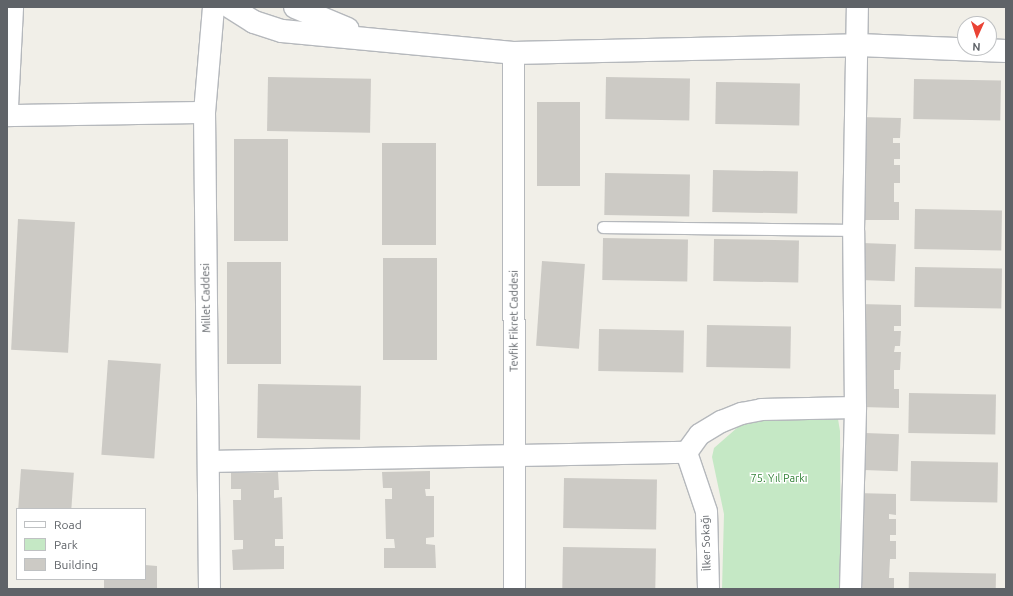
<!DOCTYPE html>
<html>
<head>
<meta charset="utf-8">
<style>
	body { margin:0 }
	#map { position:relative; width:1013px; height:596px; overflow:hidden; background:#f1efe8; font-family:Ubuntu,sans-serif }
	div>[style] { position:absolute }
	.green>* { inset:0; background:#c5e8c5 }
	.building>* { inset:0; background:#cccac5; transform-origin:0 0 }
	.roads { filter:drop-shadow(1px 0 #b5b8bc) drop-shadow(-1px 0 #b5b8bc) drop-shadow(0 1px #b5b8bc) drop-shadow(0 -1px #b5b8bc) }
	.lane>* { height:11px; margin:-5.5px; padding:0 5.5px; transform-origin:5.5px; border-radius:5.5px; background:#fff }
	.street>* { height:21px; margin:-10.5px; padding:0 10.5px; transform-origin:10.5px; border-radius:10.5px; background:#fff }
	.secondary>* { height:22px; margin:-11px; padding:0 11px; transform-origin:11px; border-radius:11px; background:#fff }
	span { translate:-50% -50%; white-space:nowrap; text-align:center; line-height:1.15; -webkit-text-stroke:3px #fff; paint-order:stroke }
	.street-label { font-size:11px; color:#5f6368 }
	.park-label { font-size:11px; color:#348238 }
	.frame { position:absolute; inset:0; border:8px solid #5f6368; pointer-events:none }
	.legend { position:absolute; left:16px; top:508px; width:130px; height:72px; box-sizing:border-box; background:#fff; border:1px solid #bfc1c3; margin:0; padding:5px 7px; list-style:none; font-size:12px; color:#5f6368 }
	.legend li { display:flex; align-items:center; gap:8px; height:20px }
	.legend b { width:20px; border:1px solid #bfc1c3 }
	.north { position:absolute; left:957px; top:16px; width:40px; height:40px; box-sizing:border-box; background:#fff; border:1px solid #bfc1c3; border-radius:50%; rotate:183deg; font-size:11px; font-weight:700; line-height:16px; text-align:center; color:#5f6368 }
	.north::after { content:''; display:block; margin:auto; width:14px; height:18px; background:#ea4335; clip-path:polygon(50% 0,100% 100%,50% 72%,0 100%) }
</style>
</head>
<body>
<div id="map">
	<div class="green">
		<div style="clip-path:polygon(834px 416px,838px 419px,840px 431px,841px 589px,722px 589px,724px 514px,712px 457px,714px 448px,738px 427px,756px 418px)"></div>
	</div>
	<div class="building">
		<div style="left:268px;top:77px;width:103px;height:54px;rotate:1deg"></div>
		<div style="left:606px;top:77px;width:84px;height:42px;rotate:1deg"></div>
		<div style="left:914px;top:79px;width:87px;height:40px;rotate:1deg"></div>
		<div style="left:716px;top:82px;width:84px;height:42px;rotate:1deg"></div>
		<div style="left:537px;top:102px;width:43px;height:84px"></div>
		<div style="clip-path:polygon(859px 117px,901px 118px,900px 138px,893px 138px,893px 143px,900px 143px,900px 159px,894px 159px,894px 165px,900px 165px,900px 183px,894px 183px,894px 202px,899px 202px,899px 220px,860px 220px,861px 198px,865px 198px,866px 182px,860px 181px,860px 164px,866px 164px,866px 158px,859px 158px,860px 142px,865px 142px)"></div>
		<div style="left:234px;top:139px;width:54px;height:102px"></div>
		<div style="left:382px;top:143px;width:54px;height:102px"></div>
		<div style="left:713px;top:170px;width:85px;height:42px;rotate:1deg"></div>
		<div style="left:605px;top:173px;width:85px;height:42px;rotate:1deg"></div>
		<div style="left:915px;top:209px;width:87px;height:40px;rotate:1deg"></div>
		<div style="left:18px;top:219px;width:57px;height:131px;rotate:3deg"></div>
		<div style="left:603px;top:238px;width:85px;height:42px;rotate:1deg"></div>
		<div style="left:714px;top:239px;width:85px;height:42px;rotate:1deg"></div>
		<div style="left:862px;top:243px;width:34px;height:37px;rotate:2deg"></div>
		<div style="left:383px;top:258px;width:54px;height:102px"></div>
		<div style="left:542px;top:261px;width:43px;height:85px;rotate:4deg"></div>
		<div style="left:227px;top:262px;width:54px;height:102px"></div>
		<div style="left:915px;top:267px;width:87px;height:40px;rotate:1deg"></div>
		<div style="clip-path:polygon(859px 304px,901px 305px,901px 326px,894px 326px,894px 331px,901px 331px,900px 346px,895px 346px,894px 352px,901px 352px,900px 370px,894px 370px,894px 389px,899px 389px,899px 408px,861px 407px,861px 385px,865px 385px,866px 370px,860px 368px,861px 351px,866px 351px,866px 346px,860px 345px,860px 330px,866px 330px,866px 326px,859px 326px)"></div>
		<div style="left:707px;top:325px;width:84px;height:42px;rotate:1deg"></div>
		<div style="left:599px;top:329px;width:85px;height:42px;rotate:1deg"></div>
		<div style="left:108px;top:360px;width:53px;height:95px;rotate:4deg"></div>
		<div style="left:258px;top:384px;width:103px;height:54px;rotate:1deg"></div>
		<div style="left:909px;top:393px;width:87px;height:40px;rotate:1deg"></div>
		<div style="left:865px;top:433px;width:34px;height:37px;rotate:2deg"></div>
		<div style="left:911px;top:461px;width:87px;height:40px;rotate:1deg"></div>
		<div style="left:21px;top:469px;width:53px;height:40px;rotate:4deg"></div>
		<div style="clip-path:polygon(430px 471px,430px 489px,425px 489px,426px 496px,434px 496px,434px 537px,426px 538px,426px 544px,435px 545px,436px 568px,384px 568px,384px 548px,395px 548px,394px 539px,386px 539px,385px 499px,392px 499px,392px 488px,383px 488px,382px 472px)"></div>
		<div style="clip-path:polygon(278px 472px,279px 490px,274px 490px,274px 498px,282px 497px,283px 539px,275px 539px,275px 546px,284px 546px,284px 569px,233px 570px,232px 550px,243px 549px,243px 540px,234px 540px,233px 500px,241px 500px,241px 489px,231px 489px,231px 473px)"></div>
		<div style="left:564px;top:478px;width:93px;height:50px;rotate:1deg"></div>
		<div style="clip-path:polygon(855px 493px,896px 494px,896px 515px,889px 514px,889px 519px,896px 519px,896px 535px,890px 535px,890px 541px,896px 541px,896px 559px,890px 559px,889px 578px,894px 578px,894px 589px,856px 589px,856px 574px,861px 574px,861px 559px)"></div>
		<div style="left:563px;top:547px;width:93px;height:42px;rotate:1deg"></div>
		<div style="clip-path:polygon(145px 565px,157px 566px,157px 589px,104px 589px,104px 579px,145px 579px)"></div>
		<div style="left:909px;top:572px;width:87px;height:17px;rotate:1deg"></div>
	</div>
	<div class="roads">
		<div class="lane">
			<div style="left:603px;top:227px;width:250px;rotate:0.7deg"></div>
		</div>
		<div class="street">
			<div style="left:513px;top:53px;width:536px;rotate:89.89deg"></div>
			<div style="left:7px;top:115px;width:197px;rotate:-0.9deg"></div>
			<div style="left:686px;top:452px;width:62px;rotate:71.3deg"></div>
			<div style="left:706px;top:511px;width:78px;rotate:88.5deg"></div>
			<div style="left:208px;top:461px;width:478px;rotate:-1.1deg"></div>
			<div style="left:686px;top:452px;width:22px;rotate:-54deg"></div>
			<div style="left:699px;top:434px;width:26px;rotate:-31deg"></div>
			<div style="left:721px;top:421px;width:22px;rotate:-22deg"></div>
			<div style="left:741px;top:413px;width:20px;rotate:-11deg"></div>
			<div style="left:761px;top:409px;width:94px;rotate:-1.2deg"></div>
			<div style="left:209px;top:589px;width:477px;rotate:-90.6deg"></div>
			<div style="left:204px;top:112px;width:105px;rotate:-85.1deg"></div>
			<div style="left:850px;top:589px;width:182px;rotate:-88.4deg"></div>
			<div style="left:855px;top:407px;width:177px;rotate:-90.6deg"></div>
			<div style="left:853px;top:230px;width:223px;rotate:-89deg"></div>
		</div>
		<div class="secondary">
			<div style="left:230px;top:7px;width:28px;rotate:32deg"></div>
			<div style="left:254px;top:22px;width:29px;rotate:18deg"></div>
			<div style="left:282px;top:31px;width:232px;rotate:5.4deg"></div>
			<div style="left:513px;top:53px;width:345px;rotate:-1.3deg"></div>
			<div style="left:858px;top:45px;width:148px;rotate:2.3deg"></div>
			<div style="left:295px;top:7px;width:57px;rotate:22.5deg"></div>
			<div style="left:7px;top:107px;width:100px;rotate:-87.1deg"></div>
		</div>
	</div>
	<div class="street-label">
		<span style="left:206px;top:298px;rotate:-91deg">Millet Caddesi</span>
		<span style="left:514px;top:321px;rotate:-90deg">Tevfik Fikret Caddesi</span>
		<span style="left:706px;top:543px;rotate:-92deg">İlker Sokağı</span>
	</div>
	<div class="park-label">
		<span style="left:779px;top:478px">75. Yıl Parkı</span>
	</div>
	<div class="frame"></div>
	<ul class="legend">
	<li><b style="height:5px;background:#fff"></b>Road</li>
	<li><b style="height:11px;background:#c5e8c5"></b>Park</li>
	<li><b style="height:11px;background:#cccac5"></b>Building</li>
	</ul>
	<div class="north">N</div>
</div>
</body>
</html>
